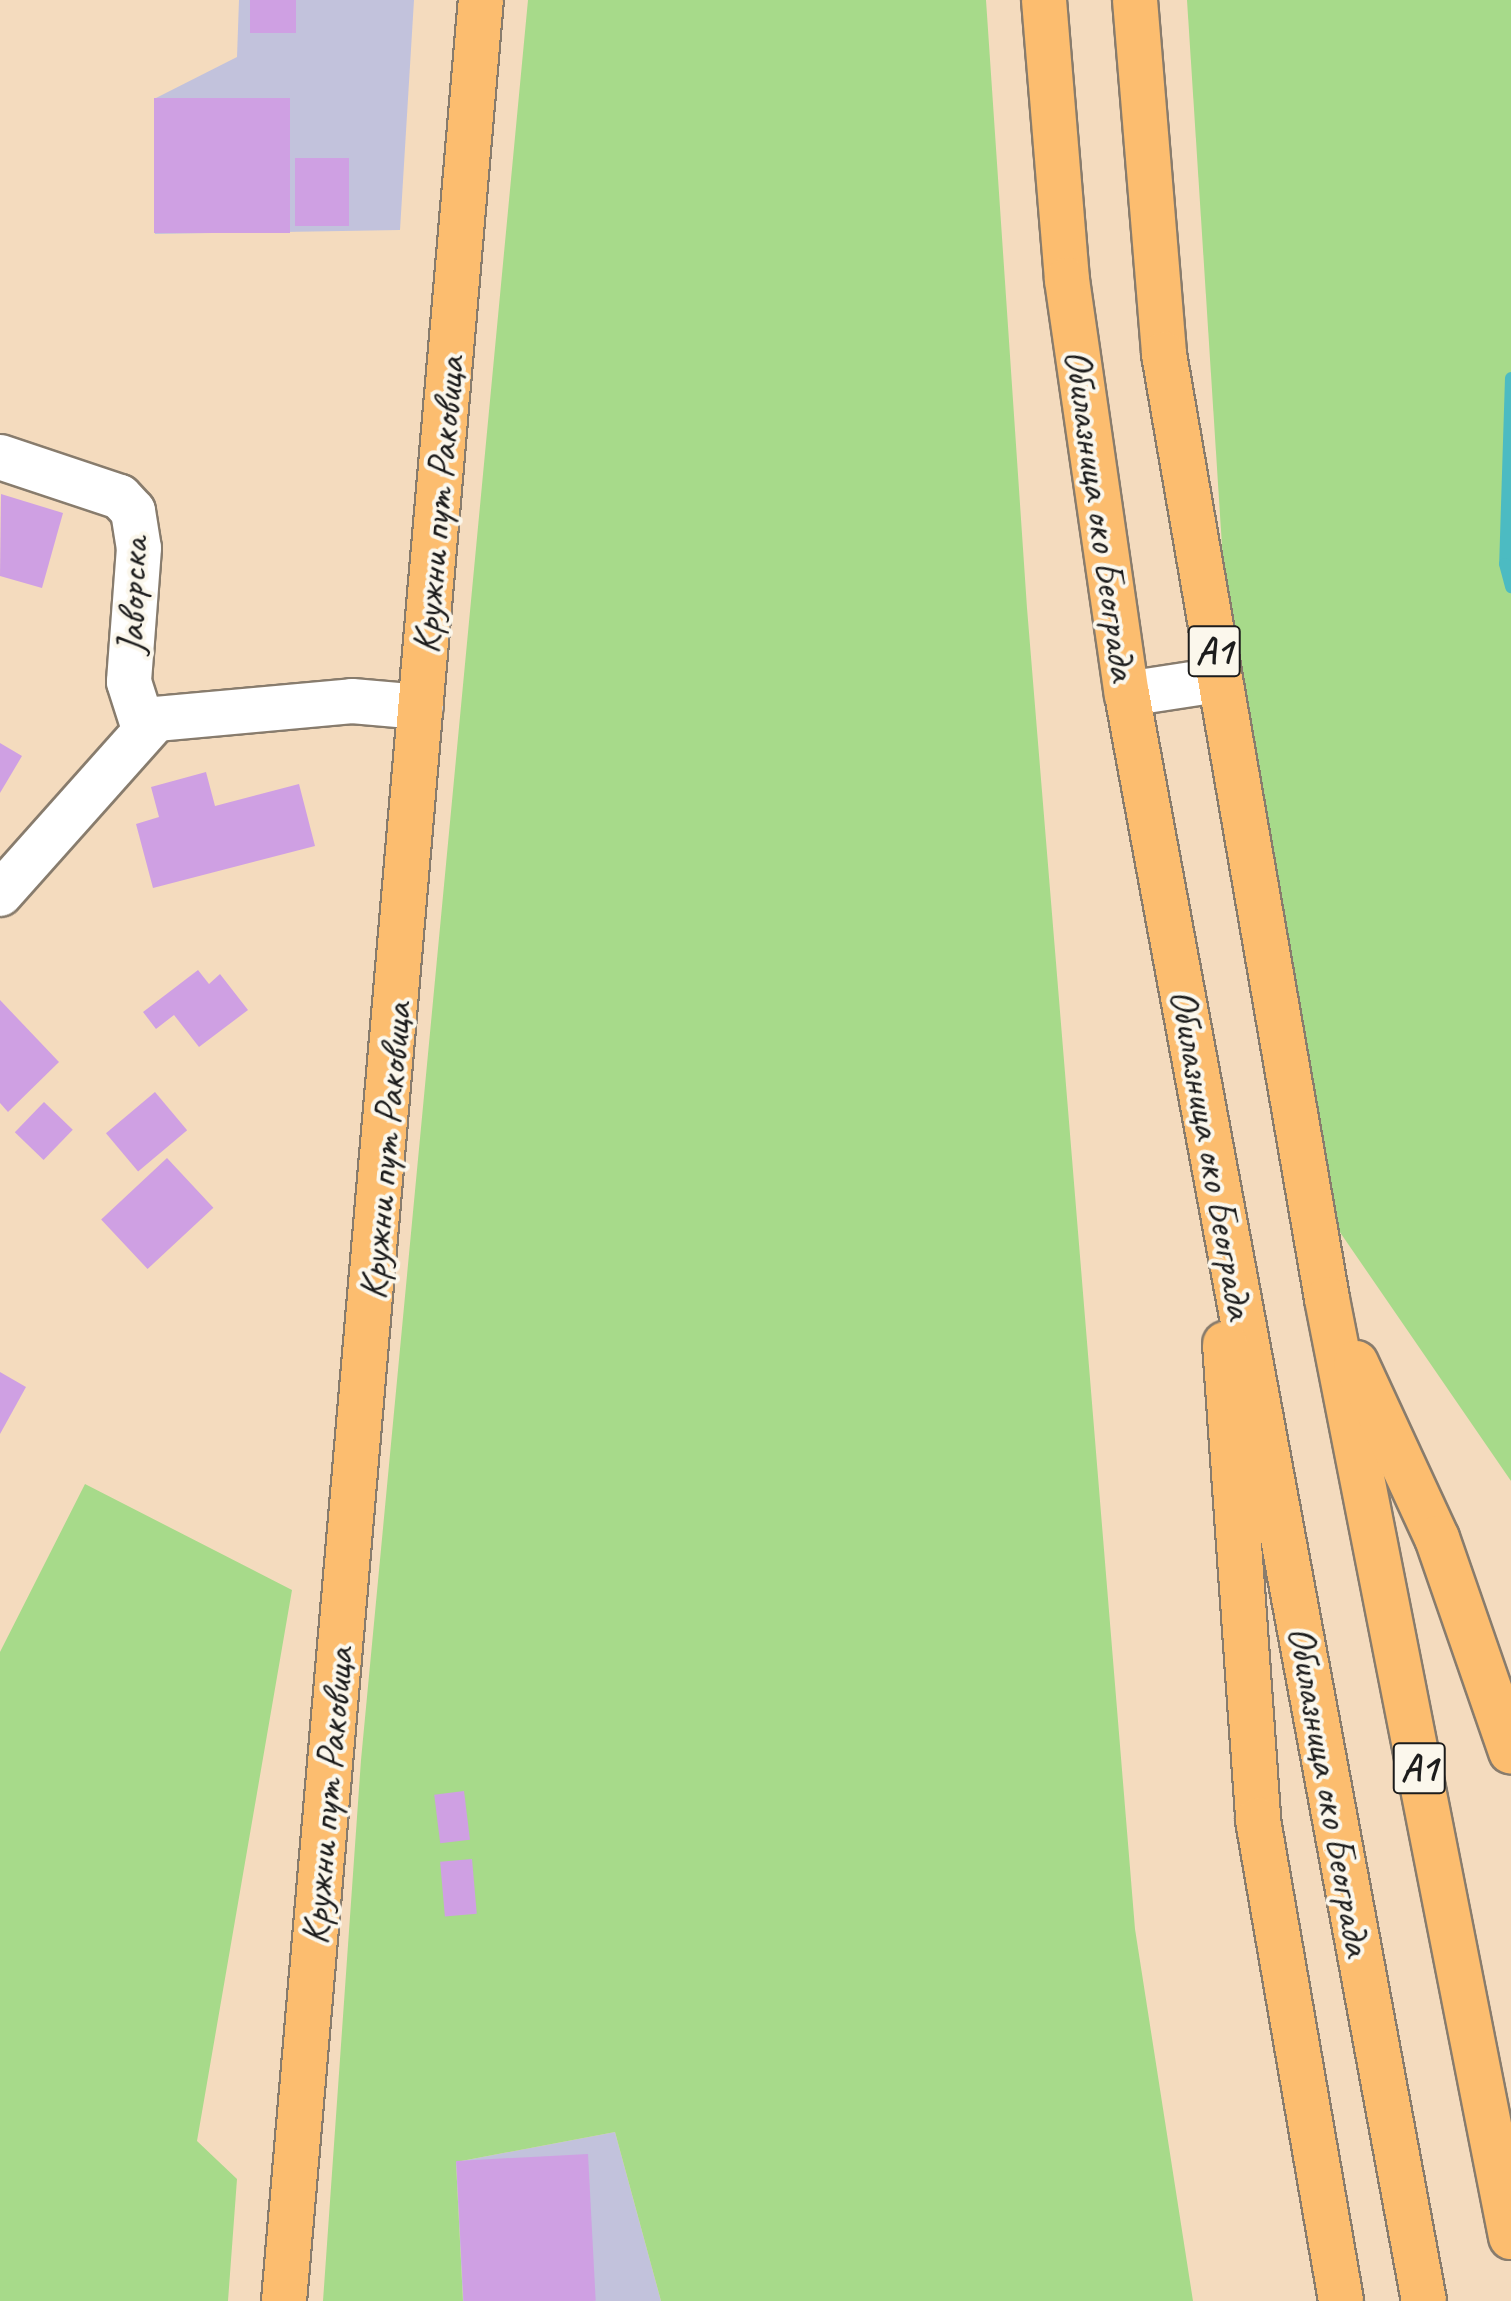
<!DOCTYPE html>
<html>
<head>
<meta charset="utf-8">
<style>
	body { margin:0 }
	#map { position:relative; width:1511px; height:2301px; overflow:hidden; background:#f4dbbe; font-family:Caveat,sans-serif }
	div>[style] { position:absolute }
	.industrial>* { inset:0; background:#c2c2dc }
	.green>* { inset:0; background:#a7da8a }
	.stream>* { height:12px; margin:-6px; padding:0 6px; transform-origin:6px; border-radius:6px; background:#4cbbc2 }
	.building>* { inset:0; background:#cfa0e3; transform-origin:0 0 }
	.roads { filter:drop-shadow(2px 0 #887c6d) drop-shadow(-2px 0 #887c6d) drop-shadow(0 2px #887c6d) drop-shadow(0 -2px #887c6d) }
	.minor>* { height:44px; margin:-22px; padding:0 22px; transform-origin:22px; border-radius:22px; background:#fff }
	.major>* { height:44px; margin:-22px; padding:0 22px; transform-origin:22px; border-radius:22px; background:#fcbd6f }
	.highway>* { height:44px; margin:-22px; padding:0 22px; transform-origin:22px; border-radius:22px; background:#fcbd6f }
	span { translate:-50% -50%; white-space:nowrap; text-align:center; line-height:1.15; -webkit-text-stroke:8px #fbf7ec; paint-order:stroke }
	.shield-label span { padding:2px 6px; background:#fbf7ec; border:2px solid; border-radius:6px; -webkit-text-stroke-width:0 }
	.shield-label { font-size:38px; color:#1c1c1c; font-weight:700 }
	.street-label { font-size:40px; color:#1c1c1c }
</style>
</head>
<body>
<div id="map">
	<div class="industrial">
		<div style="clip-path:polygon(239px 0,414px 0,400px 230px,155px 234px,154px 99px,237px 57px)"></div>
		<div style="clip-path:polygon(615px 2132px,661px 2301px,463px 2301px,456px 2162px)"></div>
	</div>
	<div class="green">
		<div style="clip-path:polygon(528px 0,986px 0,1027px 608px,1135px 1929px,1193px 2301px,661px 2301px,615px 2132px,456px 2162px,463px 2301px,323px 2301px,361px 1760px)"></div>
		<div style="clip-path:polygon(1187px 0,1511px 0,1511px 1481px,1291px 1161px,1242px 858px)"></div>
		<div style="clip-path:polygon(85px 1484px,292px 1590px,197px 2141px,237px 2179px,228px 2301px,0 2301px,0 1652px)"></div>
	</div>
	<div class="stream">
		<div style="left:1511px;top:378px;width:186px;rotate:91.8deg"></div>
		<div style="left:1505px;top:564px;width:24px;rotate:75deg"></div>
	</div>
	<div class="building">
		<div style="left:250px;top:0;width:46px;height:33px"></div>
		<div style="left:290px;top:98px;width:135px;height:136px;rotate:90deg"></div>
		<div style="left:295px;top:158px;width:54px;height:68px"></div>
		<div style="clip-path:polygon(1px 494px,63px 513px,42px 588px,0 576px)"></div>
		<div style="clip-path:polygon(0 743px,22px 756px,0 793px)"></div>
		<div style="clip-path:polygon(206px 772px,215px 806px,299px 784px,315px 846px,153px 888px,136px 824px,159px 817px,151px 787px)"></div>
		<div style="clip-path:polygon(198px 970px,209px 984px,220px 974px,248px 1010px,199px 1047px,174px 1015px,156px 1029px,143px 1012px)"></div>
		<div style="clip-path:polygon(0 1000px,59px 1062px,8px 1112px,0 1103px)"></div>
		<div style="left:155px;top:1092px;width:50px;height:64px;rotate:50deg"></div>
		<div style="left:44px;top:1102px;width:40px;height:42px;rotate:44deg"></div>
		<div style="left:167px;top:1158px;width:68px;height:90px;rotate:47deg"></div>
		<div style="clip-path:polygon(0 1372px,26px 1387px,0 1434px)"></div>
		<div style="left:464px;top:1791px;width:49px;height:30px;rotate:83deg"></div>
		<div style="left:472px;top:1859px;width:55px;height:32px;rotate:85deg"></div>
		<div style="left:588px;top:2154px;width:147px;height:132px;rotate:87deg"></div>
	</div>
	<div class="roads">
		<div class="minor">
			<div style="left:0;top:457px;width:126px;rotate:18.4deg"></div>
			<div style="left:120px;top:497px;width:19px;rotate:47deg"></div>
			<div style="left:133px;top:511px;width:37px;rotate:81deg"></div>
			<div style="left:139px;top:548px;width:134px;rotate:94.3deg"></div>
			<div style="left:129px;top:682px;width:49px;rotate:72.3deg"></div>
			<div style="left:1127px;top:694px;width:93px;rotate:-8.7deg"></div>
			<div style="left:0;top:894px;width:234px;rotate:-48.3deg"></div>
			<div style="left:156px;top:719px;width:197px;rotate:-5.2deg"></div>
			<div style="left:352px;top:701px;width:69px;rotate:5deg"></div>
		</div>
		<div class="major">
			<div style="left:284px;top:2301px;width:2309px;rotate:-85.11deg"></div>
		</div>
		<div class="highway">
			<div style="left:1044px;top:0;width:281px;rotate:85.3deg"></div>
			<div style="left:1067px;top:280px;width:418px;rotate:81.8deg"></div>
			<div style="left:1127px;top:694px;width:1634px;rotate:79.53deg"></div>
			<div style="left:1135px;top:0;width:355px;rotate:85.3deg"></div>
			<div style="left:1164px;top:354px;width:959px;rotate:80.21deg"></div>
			<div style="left:1327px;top:1299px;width:956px;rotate:78.9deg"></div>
			<div style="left:1225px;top:1344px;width:477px;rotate:86deg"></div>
			<div style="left:1258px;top:1820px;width:488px;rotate:80.2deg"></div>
			<div style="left:1356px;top:1363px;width:193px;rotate:65.2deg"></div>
			<div style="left:1437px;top:1538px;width:226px;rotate:70.9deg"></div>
		</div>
	</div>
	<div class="shield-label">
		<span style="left:1214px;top:651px">A1</span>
		<span style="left:1419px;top:1768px">A1</span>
	</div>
	<div class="street-label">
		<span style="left:438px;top:505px;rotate:-85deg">Кружни пут Раковица</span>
		<span style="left:1101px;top:515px;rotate:82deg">Обилазница око Београда</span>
		<span style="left:132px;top:596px;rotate:-88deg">Јаворска</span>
		<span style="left:385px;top:1151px;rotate:-85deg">Кружни пут Раковица</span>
		<span style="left:1212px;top:1154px;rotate:80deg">Обилазница око Београда</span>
		<span style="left:1330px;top:1791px;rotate:80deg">Обилазница око Београда</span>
		<span style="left:327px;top:1796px;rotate:-85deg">Кружни пут Раковица</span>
	</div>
</div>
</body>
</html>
